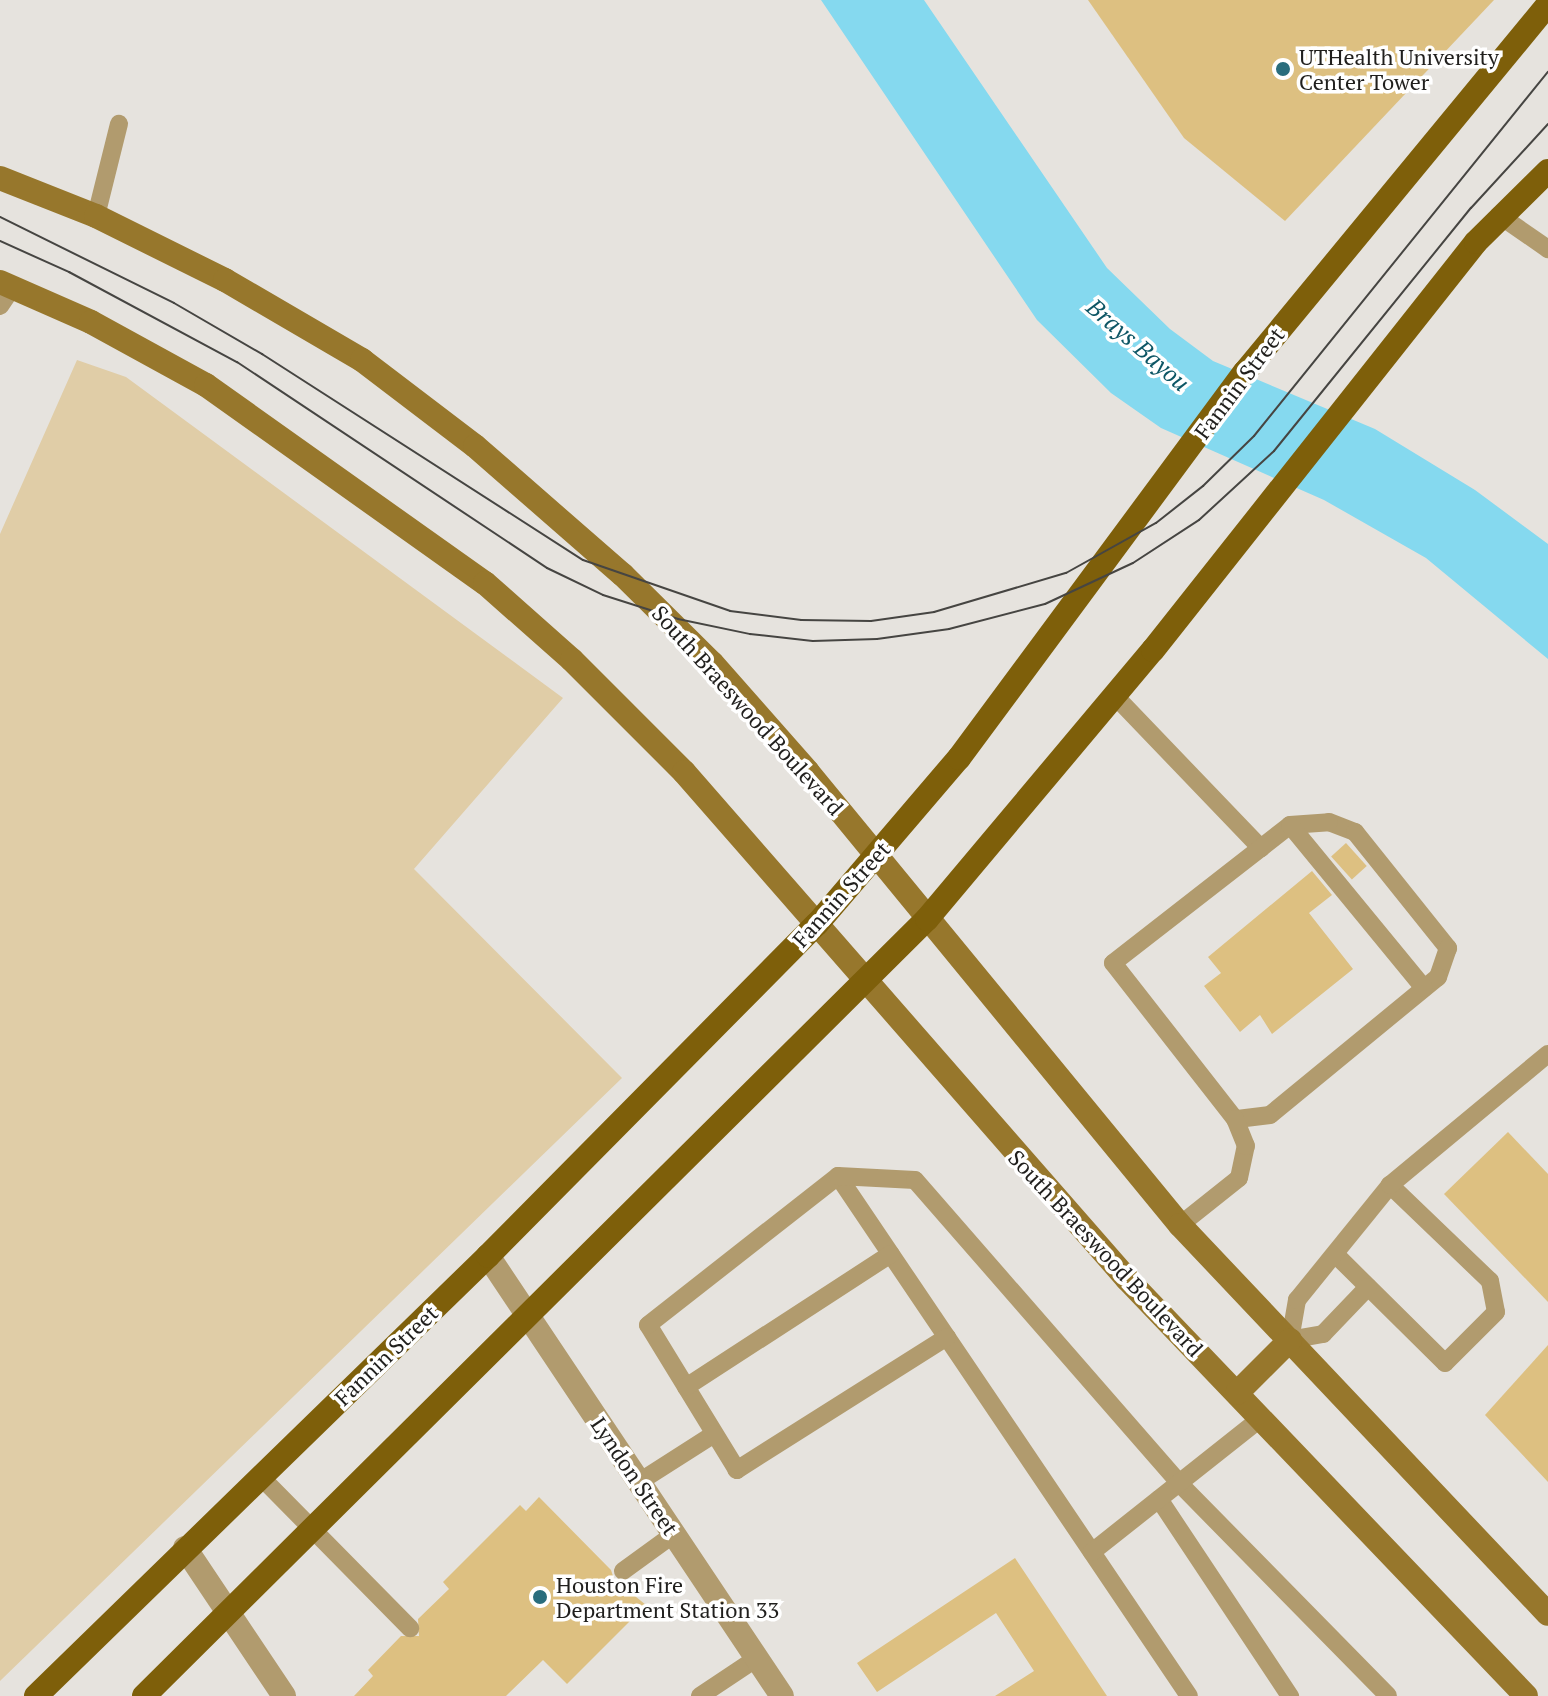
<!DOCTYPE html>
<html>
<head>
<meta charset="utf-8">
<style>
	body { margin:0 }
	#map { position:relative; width:1548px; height:1696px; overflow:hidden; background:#e6e3de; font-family:"PT Serif",serif }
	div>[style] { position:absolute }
	.green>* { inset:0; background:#e0cda7 }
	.water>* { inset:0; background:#85d9ef }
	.building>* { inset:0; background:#ddc081; transform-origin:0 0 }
	.lane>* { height:18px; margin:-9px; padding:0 9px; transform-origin:9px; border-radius:9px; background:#b19b6e }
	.street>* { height:24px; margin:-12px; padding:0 12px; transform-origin:12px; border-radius:12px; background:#b19b6e }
	.secondary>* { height:24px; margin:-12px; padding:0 12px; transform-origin:12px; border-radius:12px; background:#97772c }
	.primary>* { height:24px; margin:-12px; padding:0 12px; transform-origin:12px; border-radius:12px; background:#7e5f0a }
	.tram>* { height:2px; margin:-1px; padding:0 1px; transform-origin:1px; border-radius:1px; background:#464542 }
	.dots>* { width:22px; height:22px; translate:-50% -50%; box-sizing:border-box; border:4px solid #fff; border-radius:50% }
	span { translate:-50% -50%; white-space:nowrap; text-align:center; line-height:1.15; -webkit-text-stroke:7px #fff; paint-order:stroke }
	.poi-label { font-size:22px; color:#201f1d }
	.left { translate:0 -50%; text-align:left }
	.street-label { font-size:22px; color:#201f1d }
	.water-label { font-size:24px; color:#0d5665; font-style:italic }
</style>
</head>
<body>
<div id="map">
	<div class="green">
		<div style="clip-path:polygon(77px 360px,126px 377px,563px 698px,414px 869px,622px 1078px,0 1681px,0 534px)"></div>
	</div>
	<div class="water">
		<div style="clip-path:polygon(821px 0,924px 0,1107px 268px,1170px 329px,1213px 361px,1375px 429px,1475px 490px,1548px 544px,1548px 659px,1426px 558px,1324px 500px,1161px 428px,1111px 393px,1037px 320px)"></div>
	</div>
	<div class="building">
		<div style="clip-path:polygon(1088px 0,1494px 0,1285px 221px,1184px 138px)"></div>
		<div style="left:1346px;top:843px;width:31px;height:20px;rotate:48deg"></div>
		<div style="clip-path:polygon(1312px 871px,1332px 895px,1309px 913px,1353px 969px,1272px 1034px,1260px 1015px,1240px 1032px,1204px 986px,1221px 973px,1208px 957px)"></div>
		<div style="clip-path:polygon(1508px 1132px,1548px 1174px,1548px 1302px,1444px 1194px)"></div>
		<div style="clip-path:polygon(1548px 1345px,1548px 1482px,1485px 1415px)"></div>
		<div style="clip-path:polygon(539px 1497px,611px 1570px,614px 1579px,646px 1605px,567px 1684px,543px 1660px,506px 1696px,354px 1696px,373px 1676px,368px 1670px,401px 1636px,419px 1636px,418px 1619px,449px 1589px,443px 1582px,520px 1505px,526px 1511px)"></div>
		<div style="clip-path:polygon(1015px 1558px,1107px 1696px,995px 1696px,1034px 1671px,996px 1613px,877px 1692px,857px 1663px)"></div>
	</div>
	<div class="lane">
		<div style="left:1499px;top:215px;width:60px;rotate:34.8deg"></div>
		<div style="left:96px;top:216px;width:95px;rotate:-76deg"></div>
		<div style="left:0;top:306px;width:23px;rotate:-56deg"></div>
		<div style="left:1115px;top:696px;width:211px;rotate:46.2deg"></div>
		<div style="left:1329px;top:822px;width:28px;rotate:21deg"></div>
		<div style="left:1355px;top:832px;width:149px;rotate:51.3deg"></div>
		<div style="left:1448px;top:948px;width:31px;rotate:109deg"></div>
		<div style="left:1438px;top:977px;width:217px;rotate:140.6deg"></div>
		<div style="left:1270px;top:1115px;width:35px;rotate:173deg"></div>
		<div style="left:1235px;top:1119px;width:198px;rotate:-128deg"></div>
		<div style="left:1113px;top:963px;width:224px;rotate:-37.9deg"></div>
		<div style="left:1290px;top:825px;width:39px;rotate:-4deg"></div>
		<div style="left:1290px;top:825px;width:211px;rotate:50.6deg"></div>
		<div style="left:838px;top:1176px;width:627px;rotate:55.98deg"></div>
		<div style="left:1180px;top:1225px;width:75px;rotate:-38.5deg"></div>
		<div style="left:1239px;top:1178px;width:33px;rotate:-78deg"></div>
		<div style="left:1246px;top:1146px;width:29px;rotate:-112deg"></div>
		<div style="left:1337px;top:1256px;width:152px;rotate:44.7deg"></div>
		<div style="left:1445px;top:1363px;width:72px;rotate:-45deg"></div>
		<div style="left:1496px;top:1312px;width:32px;rotate:-101deg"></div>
		<div style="left:1490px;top:1281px;width:139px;rotate:-136.2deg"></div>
		<div style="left:1368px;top:1287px;width:65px;rotate:133.8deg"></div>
		<div style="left:1323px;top:1334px;width:34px;rotate:170deg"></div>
		<div style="left:1290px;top:1340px;width:41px;rotate:-80.1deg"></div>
		<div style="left:1297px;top:1300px;width:148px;rotate:-51deg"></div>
		<div style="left:1390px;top:1185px;width:205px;rotate:-39.7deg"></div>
		<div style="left:947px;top:1337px;width:249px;rotate:147.7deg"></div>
		<div style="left:737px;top:1470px;width:170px;rotate:-121.5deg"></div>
		<div style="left:648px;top:1325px;width:241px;rotate:-38.1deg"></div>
		<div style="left:838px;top:1176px;width:77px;rotate:3deg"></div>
		<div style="left:915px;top:1180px;width:402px;rotate:48.9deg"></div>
		<div style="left:1179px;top:1483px;width:298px;rotate:45.5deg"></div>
		<div style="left:686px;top:1387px;width:244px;rotate:-33deg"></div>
		<div style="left:260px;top:1476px;width:214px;rotate:45.4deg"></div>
		<div style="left:639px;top:1482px;width:89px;rotate:-32.6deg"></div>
		<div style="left:1159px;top:1499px;width:237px;rotate:56.4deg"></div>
		<div style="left:1092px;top:1552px;width:216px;rotate:-38.4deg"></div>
		<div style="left:623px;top:1571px;width:63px;rotate:-36deg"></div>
		<div style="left:700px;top:1696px;width:69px;rotate:-33.7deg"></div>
	</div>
	<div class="street">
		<div style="left:488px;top:1256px;width:529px;rotate:56.25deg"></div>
		<div style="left:185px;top:1548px;width:178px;rotate:56.2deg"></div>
	</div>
	<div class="secondary">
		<div style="left:0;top:178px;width:103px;rotate:21.6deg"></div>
		<div style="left:96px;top:216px;width:144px;rotate:26.4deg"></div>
		<div style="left:225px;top:280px;width:159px;rotate:30.3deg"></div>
		<div style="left:362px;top:360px;width:142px;rotate:37.3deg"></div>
		<div style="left:475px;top:446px;width:196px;rotate:41.1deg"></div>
		<div style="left:623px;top:575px;width:125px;rotate:44.7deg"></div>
		<div style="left:712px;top:663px;width:145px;rotate:48.6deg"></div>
		<div style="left:808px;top:772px;width:586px;rotate:50.61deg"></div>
		<div style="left:1180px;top:1225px;width:535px;rotate:46.59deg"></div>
		<div style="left:0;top:282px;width:99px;rotate:23.7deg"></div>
		<div style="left:91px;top:322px;width:131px;rotate:28.7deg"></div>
		<div style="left:206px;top:385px;width:342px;rotate:35.4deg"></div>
		<div style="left:485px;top:583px;width:116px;rotate:41.5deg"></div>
		<div style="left:572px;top:660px;width:158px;rotate:45deg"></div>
		<div style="left:684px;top:772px;width:673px;rotate:48.85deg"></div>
		<div style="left:1127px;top:1279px;width:577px;rotate:46.26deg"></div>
		<div style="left:1237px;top:1393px;width:75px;rotate:-45deg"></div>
	</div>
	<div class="primary">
		<div style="left:36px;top:1696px;width:631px;rotate:-44.23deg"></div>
		<div style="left:488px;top:1256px;width:467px;rotate:-45.3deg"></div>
		<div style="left:817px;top:924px;width:218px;rotate:-49.5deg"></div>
		<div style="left:959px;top:758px;width:480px;rotate:-53.5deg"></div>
		<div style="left:1245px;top:372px;width:477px;rotate:-50.5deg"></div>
		<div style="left:144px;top:1696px;width:1103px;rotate:-44.78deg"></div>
		<div style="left:927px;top:919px;width:351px;rotate:-50deg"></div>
		<div style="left:1153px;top:650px;width:520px;rotate:-51.63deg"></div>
		<div style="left:1476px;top:242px;width:101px;rotate:-44.6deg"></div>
	</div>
	<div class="tram">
		<div style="left:0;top:217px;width:194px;rotate:26.3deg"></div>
		<div style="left:174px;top:303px;width:102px;rotate:30.1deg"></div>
		<div style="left:262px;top:354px;width:381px;rotate:32.7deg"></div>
		<div style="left:583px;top:560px;width:156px;rotate:19.1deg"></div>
		<div style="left:730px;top:611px;width:72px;rotate:7.2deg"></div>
		<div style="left:801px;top:620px;width:70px;rotate:0.8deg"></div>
		<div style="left:871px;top:621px;width:64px;rotate:-8.1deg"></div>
		<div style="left:934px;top:612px;width:138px;rotate:-16.5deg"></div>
		<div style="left:1066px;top:573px;width:103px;rotate:-29.1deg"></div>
		<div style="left:1156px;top:523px;width:60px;rotate:-38.2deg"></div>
		<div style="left:1203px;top:486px;width:71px;rotate:-44.4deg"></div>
		<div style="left:1254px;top:436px;width:468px;rotate:-51.1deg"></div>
		<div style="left:0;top:241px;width:76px;rotate:24.2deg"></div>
		<div style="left:69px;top:272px;width:191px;rotate:28.2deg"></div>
		<div style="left:237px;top:362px;width:372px;rotate:33.6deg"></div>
		<div style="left:547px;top:568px;width:62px;rotate:25.7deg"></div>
		<div style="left:603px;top:595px;width:79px;rotate:17.7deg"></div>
		<div style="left:678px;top:619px;width:74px;rotate:11.8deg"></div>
		<div style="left:750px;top:634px;width:63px;rotate:6.3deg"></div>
		<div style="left:813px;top:641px;width:64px;rotate:-1.8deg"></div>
		<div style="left:877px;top:639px;width:73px;rotate:-7.9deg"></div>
		<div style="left:949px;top:629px;width:99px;rotate:-14.6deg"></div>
		<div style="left:1045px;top:604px;width:97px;rotate:-25deg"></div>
		<div style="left:1133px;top:563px;width:79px;rotate:-33.1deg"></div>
		<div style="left:1199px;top:520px;width:102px;rotate:-42.6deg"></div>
		<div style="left:1274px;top:451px;width:313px;rotate:-51deg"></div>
		<div style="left:1471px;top:208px;width:114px;rotate:-47.5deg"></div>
	</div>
	<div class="dots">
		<div style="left:1283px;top:69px;background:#296d7d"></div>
		<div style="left:540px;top:1597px;background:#296d7d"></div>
	</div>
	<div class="poi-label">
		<span class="left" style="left:1299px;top:69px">UTHealth University<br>Center Tower</span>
		<span class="left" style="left:556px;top:1597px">Houston Fire<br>Department Station 33</span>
	</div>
	<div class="street-label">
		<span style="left:1239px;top:383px;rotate:-53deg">Fannin Street</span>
		<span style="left:748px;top:710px;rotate:48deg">South Braeswood Boulevard</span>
		<span style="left:841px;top:894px;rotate:-48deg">Fannin Street</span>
		<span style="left:1106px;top:1253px;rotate:47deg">South Braeswood Boulevard</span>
		<span style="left:386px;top:1355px;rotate:-44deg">Fannin Street</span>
		<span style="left:635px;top:1476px;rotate:56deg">Lyndon Street</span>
	</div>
	<div class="water-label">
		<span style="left:1138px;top:345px;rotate:41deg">Brays Bayou</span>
	</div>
</div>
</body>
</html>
